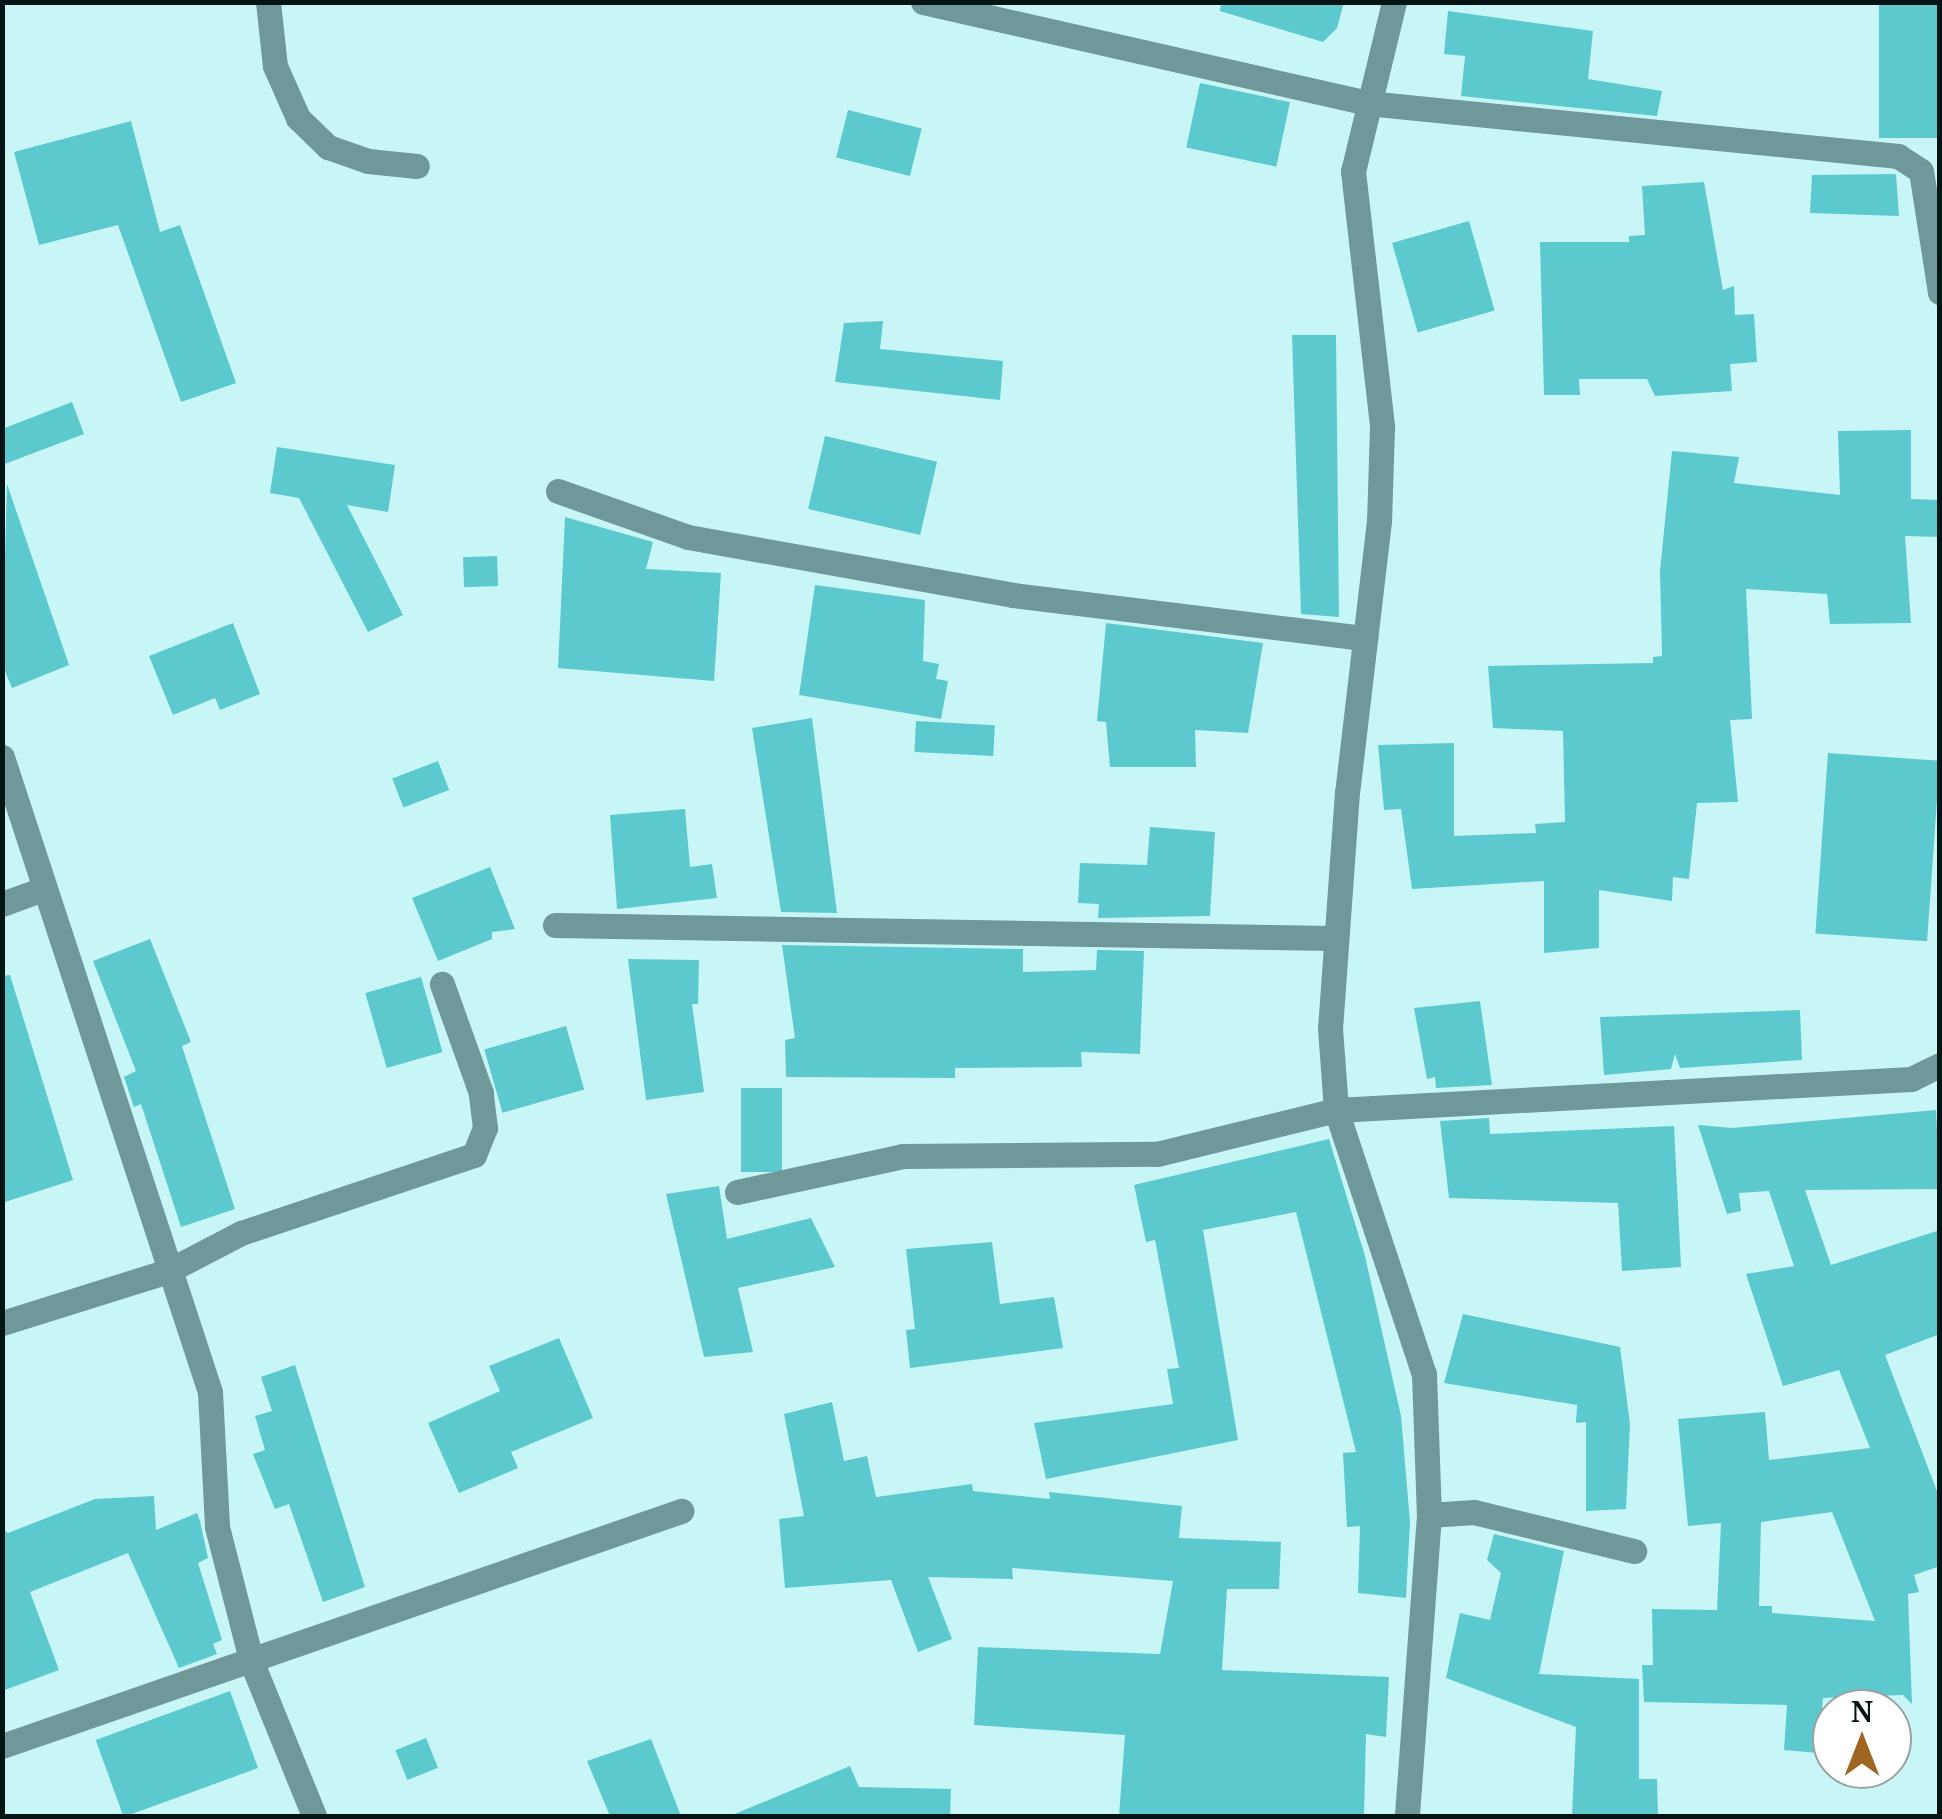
<!DOCTYPE html>
<html>
<head>
<meta charset="utf-8">
<style>
	body { margin:0 }
	#map { position:relative; width:1942px; height:1819px; overflow:hidden; background:#c8f6f7; font-family:"Noto Serif",serif }
	div>[style] { position:absolute }
	.building>* { inset:0; background:#5bc9cd; transform-origin:0 0 }
	.minor>* { height:25px; margin:-12.5px; padding:0 12.5px; transform-origin:12.5px; border-radius:12.5px; background:#6e9899 }
	span { translate:-50% -50%; white-space:nowrap; text-align:center; line-height:1.15; -webkit-text-stroke:9px #fff; paint-order:stroke }
	.frame { position:absolute; inset:0; border:5px solid #041415; pointer-events:none }
	.north { position:absolute; left:1812px; top:1689px; width:100px; height:100px; box-sizing:border-box; background:#fff; border:2px solid #9ba1a1; border-radius:50%; rotate:0deg; font-size:28px; font-weight:700; line-height:40px; text-align:center; color:#041415 }
	.north::after { content:''; display:block; margin:auto; width:35px; height:45px; background:#9e6622; clip-path:polygon(50% 0,100% 100%,50% 72%,0 100%) }
</style>
</head>
<body>
<div id="map">
	<div class="building">
		<div style="clip-path:polygon(1221px 2px,1344px 2px,1337px 28px,1323px 42px,1220px 11px)"></div>
		<div style="left:1879px;top:2px;width:61px;height:136px"></div>
		<div style="clip-path:polygon(1448px 11px,1593px 31px,1588px 79px,1662px 91px,1657px 116px,1461px 96px,1465px 56px,1444px 54px)"></div>
		<div style="left:1200px;top:83px;width:92px;height:66px;rotate:12deg"></div>
		<div style="left:848px;top:110px;width:76px;height:49px;rotate:14deg"></div>
		<div style="clip-path:polygon(131px 121px,160px 232px,180px 225px,236px 383px,181px 402px,118px 225px,39px 245px,14px 152px)"></div>
		<div style="clip-path:polygon(1896px 174px,1899px 216px,1810px 213px,1812px 175px)"></div>
		<div style="clip-path:polygon(1704px 182px,1723px 290px,1734px 286px,1735px 315px,1754px 314px,1757px 362px,1730px 364px,1732px 391px,1655px 396px,1647px 379px,1579px 379px,1580px 395px,1544px 395px,1540px 242px,1629px 242px,1629px 236px,1645px 235px,1642px 186px)"></div>
		<div style="left:1469px;top:221px;width:93px;height:80px;rotate:74deg"></div>
		<div style="clip-path:polygon(883px 321px,880px 349px,1003px 361px,1000px 400px,835px 382px,844px 323px)"></div>
		<div style="clip-path:polygon(1292px 335px,1336px 335px,1339px 617px,1301px 614px)"></div>
		<div style="clip-path:polygon(72px 402px,84px 434px,2px 465px,2px 429px)"></div>
		<div style="clip-path:polygon(1911px 430px,1911px 499px,1940px 500px,1940px 537px,1905px 536px,1911px 623px,1830px 624px,1827px 594px,1746px 589px,1752px 719px,1730px 720px,1738px 802px,1697px 803px,1689px 879px,1673px 877px,1672px 901px,1599px 890px,1599px 948px,1544px 953px,1544px 881px,1412px 889px,1401px 809px,1384px 810px,1378px 745px,1454px 743px,1454px 836px,1536px 833px,1535px 824px,1565px 822px,1563px 731px,1493px 728px,1488px 666px,1653px 663px,1653px 657px,1662px 656px,1660px 571px,1672px 451px,1739px 457px,1734px 483px,1840px 495px,1838px 431px)"></div>
		<div style="left:825px;top:436px;width:115px;height:75px;rotate:13deg"></div>
		<div style="clip-path:polygon(277px 447px,395px 465px,388px 512px,347px 505px,403px 615px,368px 632px,299px 498px,270px 493px)"></div>
		<div style="clip-path:polygon(7px 484px,69px 665px,12px 688px,2px 664px)"></div>
		<div style="clip-path:polygon(565px 517px,653px 542px,646px 569px,721px 573px,714px 681px,558px 668px)"></div>
		<div style="left:497px;top:556px;width:30px;height:34px;rotate:88deg"></div>
		<div style="clip-path:polygon(815px 585px,925px 600px,923px 661px,939px 664px,936px 679px,948px 681px,941px 719px,799px 695px)"></div>
		<div style="clip-path:polygon(233px 623px,260px 694px,220px 710px,215px 698px,173px 715px,149px 656px)"></div>
		<div style="clip-path:polygon(1106px 623px,1263px 643px,1248px 733px,1195px 730px,1196px 767px,1110px 767px,1106px 722px,1097px 721px)"></div>
		<div style="clip-path:polygon(812px 718px,837px 913px,781px 912px,752px 728px)"></div>
		<div style="left:916px;top:721px;width:79px;height:31px;rotate:3deg"></div>
		<div style="left:1828px;top:753px;width:112px;height:181px;rotate:4deg"></div>
		<div style="left:438px;top:761px;width:31px;height:49px;rotate:69deg"></div>
		<div style="clip-path:polygon(685px 809px,690px 867px,712px 864px,717px 898px,617px 909px,610px 815px)"></div>
		<div style="clip-path:polygon(1150px 827px,1215px 832px,1210px 916px,1098px 918px,1099px 904px,1078px 903px,1080px 863px,1147px 865px)"></div>
		<div style="clip-path:polygon(490px 867px,515px 929px,492px 932px,492px 939px,438px 961px,412px 898px)"></div>
		<div style="clip-path:polygon(150px 939px,191px 1042px,182px 1046px,235px 1209px,181px 1227px,141px 1104px,134px 1107px,124px 1077px,136px 1071px,93px 961px)"></div>
		<div style="clip-path:polygon(782px 945px,1023px 949px,1023px 972px,1096px 970px,1097px 950px,1144px 951px,1140px 1054px,1081px 1052px,1082px 1067px,955px 1068px,955px 1078px,786px 1077px,785px 1040px,795px 1038px)"></div>
		<div style="clip-path:polygon(628px 959px,699px 960px,698px 1004px,692px 1004px,704px 1092px,646px 1100px)"></div>
		<div style="clip-path:polygon(10px 975px,73px 1180px,2px 1203px,2px 976px)"></div>
		<div style="left:421px;top:977px;width:78px;height:58px;rotate:74deg"></div>
		<div style="clip-path:polygon(1480px 1001px,1492px 1085px,1436px 1088px,1435px 1077px,1427px 1079px,1414px 1008px)"></div>
		<div style="clip-path:polygon(1800px 1010px,1802px 1060px,1680px 1068px,1675px 1054px,1671px 1069px,1604px 1075px,1600px 1017px)"></div>
		<div style="left:566px;top:1026px;width:66px;height:85px;rotate:74deg"></div>
		<div style="left:741px;top:1088px;width:41px;height:84px"></div>
		<div style="clip-path:polygon(evenodd,1936px 1110px,1940px 1189px,1805px 1190px,1831px 1265px,1940px 1230px,1940px 1334px,1885px 1355px,1940px 1499px,1940px 1566px,1914px 1575px,1919px 1592px,1908px 1594px,1912px 1704px,1903px 1695px,1823px 1698px,1819px 1753px,1784px 1750px,1787px 1705px,1644px 1702px,1642px 1665px,1653px 1665px,1652px 1609px,1717px 1610px,1721px 1523px,1688px 1526px,1678px 1419px,1765px 1412px,1769px 1460px,1870px 1448px,1839px 1370px,1783px 1386px,1746px 1274px,1794px 1266px,1769px 1191px,1739px 1193px,1741px 1211px,1727px 1214px,1698px 1125px,1732px 1128px,1936px 1110px,1832px 1512px,1875px 1621px,1772px 1613px,1772px 1606px,1759px 1606px,1761px 1522px,1832px 1512px)"></div>
		<div style="clip-path:polygon(1489px 1118px,1490px 1134px,1674px 1126px,1681px 1267px,1622px 1271px,1618px 1203px,1449px 1198px,1440px 1121px)"></div>
		<div style="clip-path:polygon(1329px 1139px,1365px 1256px,1401px 1416px,1410px 1522px,1406px 1598px,1358px 1593px,1360px 1526px,1347px 1527px,1343px 1453px,1356px 1452px,1296px 1212px,1203px 1230px,1238px 1440px,1046px 1479px,1034px 1423px,1173px 1404px,1167px 1369px,1179px 1368px,1155px 1240px,1146px 1242px,1134px 1185px)"></div>
		<div style="clip-path:polygon(719px 1186px,727px 1239px,811px 1218px,835px 1267px,738px 1288px,753px 1352px,704px 1357px,666px 1194px)"></div>
		<div style="clip-path:polygon(992px 1242px,1000px 1304px,1054px 1297px,1063px 1348px,910px 1368px,906px 1330px,915px 1329px,906px 1249px)"></div>
		<div style="clip-path:polygon(1463px 1314px,1620px 1347px,1630px 1424px,1626px 1509px,1586px 1511px,1586px 1422px,1576px 1423px,1577px 1405px,1444px 1383px)"></div>
		<div style="clip-path:polygon(559px 1338px,593px 1418px,511px 1452px,518px 1468px,459px 1493px,428px 1423px,500px 1391px,489px 1366px)"></div>
		<div style="clip-path:polygon(295px 1365px,365px 1587px,323px 1602px,289px 1504px,275px 1509px,253px 1454px,265px 1450px,255px 1416px,272px 1411px,261px 1377px)"></div>
		<div style="clip-path:polygon(832px 1402px,844px 1461px,867px 1456px,876px 1497px,972px 1484px,973px 1491px,1050px 1499px,1049px 1492px,1182px 1506px,1179px 1538px,1281px 1542px,1279px 1589px,1227px 1589px,1222px 1670px,1389px 1677px,1386px 1737px,1366px 1734px,1364px 1816px,1119px 1816px,1125px 1735px,974px 1725px,978px 1647px,1160px 1654px,1173px 1581px,1012px 1568px,1013px 1579px,928px 1577px,952px 1639px,918px 1652px,891px 1580px,785px 1588px,779px 1519px,804px 1516px,784px 1414px)"></div>
		<div style="clip-path:polygon(154px 1496px,156px 1530px,197px 1513px,200px 1521px,208px 1558px,198px 1563px,222px 1640px,213px 1644px,217px 1654px,179px 1668px,128px 1553px,30px 1592px,59px 1670px,2px 1691px,2px 1528px,8px 1533px,95px 1499px)"></div>
		<div style="clip-path:polygon(1494px 1534px,1564px 1551px,1539px 1674px,1639px 1679px,1639px 1779px,1657px 1779px,1658px 1816px,1572px 1816px,1576px 1727px,1446px 1678px,1460px 1613px,1490px 1620px,1501px 1573px,1487px 1560px)"></div>
		<div style="left:230px;top:1691px;width:82px;height:143px;rotate:70deg"></div>
		<div style="left:426px;top:1738px;width:32px;height:33px;rotate:68deg"></div>
		<div style="clip-path:polygon(651px 1739px,681px 1816px,610px 1816px,587px 1761px)"></div>
		<div style="clip-path:polygon(850px 1766px,859px 1787px,951px 1789px,950px 1816px,730px 1816px)"></div>
	</div>
	<div class="minor">
		<div style="left:268px;top:2px;width:64px;rotate:83.8deg"></div>
		<div style="left:275px;top:66px;width:57px;rotate:66.1deg"></div>
		<div style="left:298px;top:118px;width:42px;rotate:44deg"></div>
		<div style="left:328px;top:147px;width:42px;rotate:19.3deg"></div>
		<div style="left:368px;top:161px;width:49px;rotate:5.8deg"></div>
		<div style="left:923px;top:2px;width:455px;rotate:12.8deg"></div>
		<div style="left:1367px;top:103px;width:534px;rotate:5.7deg"></div>
		<div style="left:1898px;top:156px;width:27px;rotate:33deg"></div>
		<div style="left:1921px;top:171px;width:123px;rotate:81.1deg"></div>
		<div style="left:1394px;top:2px;width:174px;rotate:103.6deg"></div>
		<div style="left:1353px;top:171px;width:258px;rotate:83.5deg"></div>
		<div style="left:1382px;top:427px;width:94px;rotate:91.8deg"></div>
		<div style="left:1379px;top:521px;width:273px;rotate:96.7deg"></div>
		<div style="left:1347px;top:792px;width:237px;rotate:94.1deg"></div>
		<div style="left:1330px;top:1028px;width:82px;rotate:85.8deg"></div>
		<div style="left:1336px;top:1110px;width:278px;rotate:71.6deg"></div>
		<div style="left:1424px;top:1374px;width:141px;rotate:88deg"></div>
		<div style="left:1429px;top:1515px;width:302px;rotate:94.2deg"></div>
		<div style="left:558px;top:491px;width:138px;rotate:19.5deg"></div>
		<div style="left:688px;top:537px;width:330px;rotate:10.1deg"></div>
		<div style="left:1013px;top:595px;width:355px;rotate:7deg"></div>
		<div style="left:2px;top:757px;width:668px;rotate:71.86deg"></div>
		<div style="left:210px;top:1392px;width:135px;rotate:87deg"></div>
		<div style="left:217px;top:1527px;width:140px;rotate:75.6deg"></div>
		<div style="left:252px;top:1663px;width:165px;rotate:67.9deg"></div>
		<div style="left:2px;top:904px;width:44px;rotate:-20.1deg"></div>
		<div style="left:555px;top:925px;width:779px;rotate:0.96deg"></div>
		<div style="left:737px;top:1192px;width:170px;rotate:-12.2deg"></div>
		<div style="left:903px;top:1156px;width:254px;rotate:-0.5deg"></div>
		<div style="left:1157px;top:1154px;width:184px;rotate:-13.8deg"></div>
		<div style="left:1336px;top:1110px;width:576px;rotate:-3.09deg"></div>
		<div style="left:1911px;top:1079px;width:32px;rotate:-26deg"></div>
		<div style="left:2px;top:1323px;width:174px;rotate:-17.4deg"></div>
		<div style="left:168px;top:1271px;width:82px;rotate:-27.5deg"></div>
		<div style="left:241px;top:1233px;width:246px;rotate:-18.5deg"></div>
		<div style="left:474px;top:1155px;width:29px;rotate:-68deg"></div>
		<div style="left:485px;top:1128px;width:35px;rotate:-97deg"></div>
		<div style="left:481px;top:1093px;width:116px;rotate:-109.7deg"></div>
		<div style="left:1429px;top:1515px;width:45px;rotate:-3.8deg"></div>
		<div style="left:1474px;top:1512px;width:165px;rotate:13.7deg"></div>
		<div style="left:2px;top:1746px;width:719px;rotate:-19.09deg"></div>
	</div>
	<div class="frame"></div>
	<div class="north">N</div>
</div>
</body>
</html>
